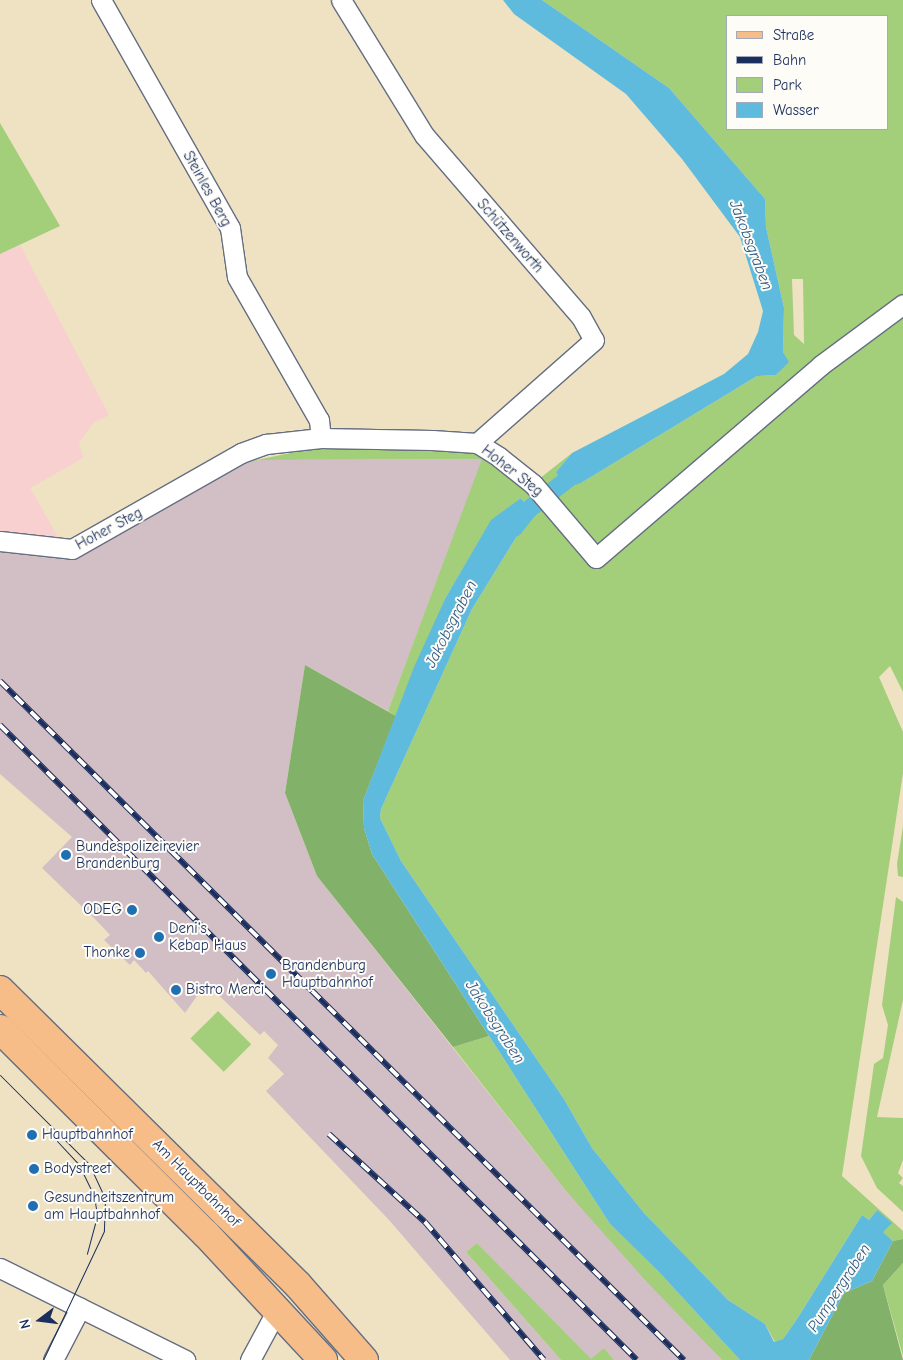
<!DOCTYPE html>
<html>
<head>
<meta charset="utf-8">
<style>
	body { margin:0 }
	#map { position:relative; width:903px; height:1360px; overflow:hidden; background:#efe2c3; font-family:"Comic Neue",sans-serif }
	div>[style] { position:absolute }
	.built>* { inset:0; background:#f7d0cf }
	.industrial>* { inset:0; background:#d2bec5 }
	.green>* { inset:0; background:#a3ce7a; transform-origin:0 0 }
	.forest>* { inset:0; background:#82b16a }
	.water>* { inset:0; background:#5fbbdd }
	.canal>* { height:18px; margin:-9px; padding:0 9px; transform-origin:9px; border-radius:9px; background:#5fbbdd }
	.roads { filter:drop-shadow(1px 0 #656e81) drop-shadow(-1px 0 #656e81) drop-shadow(0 1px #656e81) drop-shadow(0 -1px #656e81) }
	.minor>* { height:19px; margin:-9.5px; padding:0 9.5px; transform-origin:9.5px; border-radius:9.5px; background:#fff }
	.primary>* { height:28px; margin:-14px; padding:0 14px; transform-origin:14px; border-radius:14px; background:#f7bd88 }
	.tram>* { height:1px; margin:-0.5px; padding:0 0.5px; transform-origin:0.5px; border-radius:0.5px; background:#1b2f5e }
	.rail>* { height:5.5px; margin-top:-2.75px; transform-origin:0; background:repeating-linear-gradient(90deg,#fdfcf7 0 11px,#1b2f5e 0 22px); box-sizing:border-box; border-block:1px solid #1b2f5e }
	.dots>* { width:14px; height:14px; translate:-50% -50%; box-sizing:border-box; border:2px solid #fdfcf7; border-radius:50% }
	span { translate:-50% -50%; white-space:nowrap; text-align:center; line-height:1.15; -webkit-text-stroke:4px #fdfcf7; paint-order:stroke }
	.street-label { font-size:15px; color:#1b2f5e }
	.poi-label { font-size:15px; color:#1b2f5e }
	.left { translate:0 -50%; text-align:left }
	.right { translate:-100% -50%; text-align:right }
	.water-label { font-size:16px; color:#2f5984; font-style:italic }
	.legend { position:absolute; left:726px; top:15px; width:162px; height:115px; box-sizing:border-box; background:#fdfcf7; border:1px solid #a3aaba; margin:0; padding:6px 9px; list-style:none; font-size:15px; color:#1b2f5e }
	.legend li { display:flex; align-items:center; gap:10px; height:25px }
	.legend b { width:25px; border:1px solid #a3aaba }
	.north { position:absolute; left:15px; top:1295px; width:50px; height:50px; -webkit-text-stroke:4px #fdfcf7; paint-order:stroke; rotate:255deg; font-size:14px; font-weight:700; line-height:20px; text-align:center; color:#1b2f5e }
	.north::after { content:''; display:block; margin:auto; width:18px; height:22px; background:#1b2f5e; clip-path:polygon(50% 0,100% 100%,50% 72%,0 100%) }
</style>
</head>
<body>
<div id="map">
	<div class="built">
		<div style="clip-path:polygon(20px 245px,109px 415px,93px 423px,79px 443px,83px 458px,30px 488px,61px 542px,0 532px,0 254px)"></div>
	</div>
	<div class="industrial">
		<div style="clip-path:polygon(483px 459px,388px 711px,305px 665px,285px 793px,317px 876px,566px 1191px,722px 1360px,614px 1360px,604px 1348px,591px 1360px,477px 1243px,466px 1252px,561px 1360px,510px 1360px,389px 1220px,266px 1091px,284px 1074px,268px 1058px,278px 1045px,264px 1031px,260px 1035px,206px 983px,185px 1013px,148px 971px,146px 973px,134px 960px,130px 965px,104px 940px,110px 935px,97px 921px,42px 868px,72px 837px,0 774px,0 550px,69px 559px,242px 463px,261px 460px)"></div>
	</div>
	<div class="green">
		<div style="clip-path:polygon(evenodd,542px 0,903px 0,903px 692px,890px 666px,879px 677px,903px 732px,903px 773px,842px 1176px,903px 1231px,903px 1239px,893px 1241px,883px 1232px,877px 1210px,869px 1220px,862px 1215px,797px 1319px,783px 1339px,775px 1342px,765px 1324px,728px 1300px,644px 1213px,592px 1148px,564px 1099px,401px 861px,380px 818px,381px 809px,472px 609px,531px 513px,521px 498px,491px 521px,446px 597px,396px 716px,388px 711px,482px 459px,261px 460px,242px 463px,310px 449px,462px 449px,494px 460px,553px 512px,559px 500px,539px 479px,572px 453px,556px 472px,581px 483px,757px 376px,776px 375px,788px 362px,783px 352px,784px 308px,766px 227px,765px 199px,669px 88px,542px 0,727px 16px,887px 16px,887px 129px,727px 129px,727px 16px,542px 0,792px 279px,803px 279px,804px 344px,794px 335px,792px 279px)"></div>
		<div style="clip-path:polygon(0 123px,60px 226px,0 254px)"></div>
		<div style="clip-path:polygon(903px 826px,903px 877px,898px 876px,897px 864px)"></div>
		<div style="clip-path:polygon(896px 897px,903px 902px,903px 1000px,877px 1117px,903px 1118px,903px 1160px,898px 1173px,903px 1178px,899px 1183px,903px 1186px,903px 1212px,877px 1188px,861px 1156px,874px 1064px,883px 1058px,888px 1025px,882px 1005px)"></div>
		<div style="left:218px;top:1011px;width:47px;height:39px;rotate:45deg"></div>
		<div style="clip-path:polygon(489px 1036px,610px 1224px,659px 1272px,740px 1360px,722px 1360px,646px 1281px,566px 1191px,453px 1047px)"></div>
		<div style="clip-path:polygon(477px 1243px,591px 1359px,604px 1348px,614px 1360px,561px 1360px,466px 1252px)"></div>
		<div style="clip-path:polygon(903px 1263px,903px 1356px,883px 1285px)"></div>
	</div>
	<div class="forest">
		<div style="clip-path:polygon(305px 665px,396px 716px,363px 801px,364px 828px,372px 854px,489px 1036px,453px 1047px,317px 876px,285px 793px)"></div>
		<div style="clip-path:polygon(903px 1239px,903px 1263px,883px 1285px,903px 1360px,809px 1360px,844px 1293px,872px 1281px,893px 1241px)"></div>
	</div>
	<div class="water">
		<div style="clip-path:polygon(503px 0,542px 0,669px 88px,765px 199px,766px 227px,784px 308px,783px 352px,789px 362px,776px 375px,757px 376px,581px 483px,567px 487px,556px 472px,572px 453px,724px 374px,748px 354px,758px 332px,763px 311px,740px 237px,682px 159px,626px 94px,514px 14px)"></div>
		<div style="clip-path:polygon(521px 498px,531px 513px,472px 609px,381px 809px,380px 818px,401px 861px,564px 1099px,592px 1148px,644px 1213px,728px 1300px,765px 1324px,774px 1342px,783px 1339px,797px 1319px,862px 1215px,869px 1220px,877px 1210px,892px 1223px,883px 1232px,893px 1241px,872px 1281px,844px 1293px,809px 1360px,740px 1360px,659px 1272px,610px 1224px,372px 854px,364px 828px,363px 801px,414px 667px,446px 597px,491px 520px)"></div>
	</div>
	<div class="canal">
		<div style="left:514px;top:528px;width:23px;rotate:-52deg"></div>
		<div style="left:528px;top:510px;width:68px;rotate:-37.9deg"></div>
	</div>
	<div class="roads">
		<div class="minor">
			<div style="left:101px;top:0;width:262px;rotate:60.5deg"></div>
			<div style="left:230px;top:228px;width:49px;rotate:81.9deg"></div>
			<div style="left:237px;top:277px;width:165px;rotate:60.2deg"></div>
			<div style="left:319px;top:420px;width:18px;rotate:84deg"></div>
			<div style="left:341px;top:0;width:158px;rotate:58.4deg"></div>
			<div style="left:424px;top:135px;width:240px;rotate:49.2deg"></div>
			<div style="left:581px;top:317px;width:26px;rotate:61deg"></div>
			<div style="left:594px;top:340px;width:156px;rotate:138.6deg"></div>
			<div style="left:0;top:541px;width:72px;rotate:6.3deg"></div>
			<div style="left:72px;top:549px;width:194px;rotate:-29.6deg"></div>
			<div style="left:241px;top:453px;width:27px;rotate:-20deg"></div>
			<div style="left:266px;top:444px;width:55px;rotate:-6.2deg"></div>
			<div style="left:321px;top:438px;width:111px;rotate:1deg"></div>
			<div style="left:432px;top:440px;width:45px;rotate:3.8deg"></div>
			<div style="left:477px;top:443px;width:26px;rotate:32deg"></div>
			<div style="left:499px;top:457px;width:43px;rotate:38.5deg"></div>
			<div style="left:533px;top:484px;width:97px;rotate:49.6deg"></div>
			<div style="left:596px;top:558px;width:296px;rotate:-40.6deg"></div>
			<div style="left:821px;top:365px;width:102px;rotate:-36.6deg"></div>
			<div style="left:0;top:1268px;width:207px;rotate:26.4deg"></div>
			<div style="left:53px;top:1360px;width:59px;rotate:-62.6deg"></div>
			<div style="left:250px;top:1360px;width:59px;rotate:-61.7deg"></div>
		</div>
		<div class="primary">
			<div style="left:0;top:990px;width:419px;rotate:44.7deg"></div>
			<div style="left:298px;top:1285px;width:100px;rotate:48.7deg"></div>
			<div style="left:0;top:1029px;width:291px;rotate:44.9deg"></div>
			<div style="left:206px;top:1234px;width:172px;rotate:47.1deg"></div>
		</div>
	</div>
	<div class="tram">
		<div style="left:0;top:1075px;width:126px;rotate:45deg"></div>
		<div style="left:89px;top:1164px;width:38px;rotate:65deg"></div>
		<div style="left:105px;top:1199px;width:32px;rotate:92deg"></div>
		<div style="left:104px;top:1231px;width:143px;rotate:115.3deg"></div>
		<div style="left:57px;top:1141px;width:33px;rotate:47deg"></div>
		<div style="left:79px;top:1165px;width:34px;rotate:64deg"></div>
		<div style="left:94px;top:1196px;width:20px;rotate:81deg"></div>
		<div style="left:97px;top:1216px;width:39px;rotate:105deg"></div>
	</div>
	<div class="rail">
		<div style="left:0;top:681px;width:964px;rotate:44.79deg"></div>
		<div style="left:0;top:725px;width:899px;rotate:44.91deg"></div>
		<div style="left:329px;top:1134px;width:130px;rotate:42.5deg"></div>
		<div style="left:425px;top:1222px;width:182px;rotate:49.2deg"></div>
	</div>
	<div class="dots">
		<div style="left:66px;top:855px;background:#1f6fb2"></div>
		<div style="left:132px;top:910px;background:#1f6fb2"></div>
		<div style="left:159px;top:937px;background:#1f6fb2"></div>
		<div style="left:140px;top:953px;background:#1f6fb2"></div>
		<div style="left:271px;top:974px;background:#1f6fb2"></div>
		<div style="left:176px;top:990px;background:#1f6fb2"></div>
		<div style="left:32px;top:1135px;background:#1f6fb2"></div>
		<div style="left:34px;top:1169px;background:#1f6fb2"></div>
		<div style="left:33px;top:1206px;background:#1f6fb2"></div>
	</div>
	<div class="street-label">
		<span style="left:207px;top:189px;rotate:61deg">Steinles Berg</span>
		<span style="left:510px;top:236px;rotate:49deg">Schützenworth</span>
		<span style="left:512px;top:471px;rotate:38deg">Hoher Steg</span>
		<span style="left:109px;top:529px;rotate:-28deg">Hoher Steg</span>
		<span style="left:196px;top:1183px;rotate:45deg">Am Hauptbahnhof</span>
	</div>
	<div class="poi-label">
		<span class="left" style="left:76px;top:855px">Bundespolizeirevier<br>Brandenburg</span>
		<span class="right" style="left:122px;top:910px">ODEG</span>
		<span class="left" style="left:169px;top:937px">Deni's<br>Kebap Haus</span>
		<span class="right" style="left:130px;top:953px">Thonke</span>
		<span class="left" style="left:282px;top:974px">Brandenburg<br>Hauptbahnhof</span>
		<span class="left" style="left:186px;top:990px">Bistro Merci</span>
		<span class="left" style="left:42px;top:1135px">Hauptbahnhof</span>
		<span class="left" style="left:44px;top:1169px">Bodystreet</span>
		<span class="left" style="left:44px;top:1206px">Gesundheitszentrum<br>am Hauptbahnhof</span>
	</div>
	<div class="water-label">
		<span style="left:751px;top:245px;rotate:69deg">Jakobsgraben</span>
		<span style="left:451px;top:624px;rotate:-63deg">Jakobsgraben</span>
		<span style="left:495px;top:1022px;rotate:57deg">Jakobsgraben</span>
		<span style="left:839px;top:1288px;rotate:-57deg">Pumpergraben</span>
	</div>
	<ul class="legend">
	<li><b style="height:6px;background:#f7bd88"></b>Straße</li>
	<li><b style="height:6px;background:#1b2f5e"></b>Bahn</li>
	<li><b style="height:14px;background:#a3ce7a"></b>Park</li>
	<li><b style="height:14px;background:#5fbbdd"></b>Wasser</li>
	</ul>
	<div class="north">N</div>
</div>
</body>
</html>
